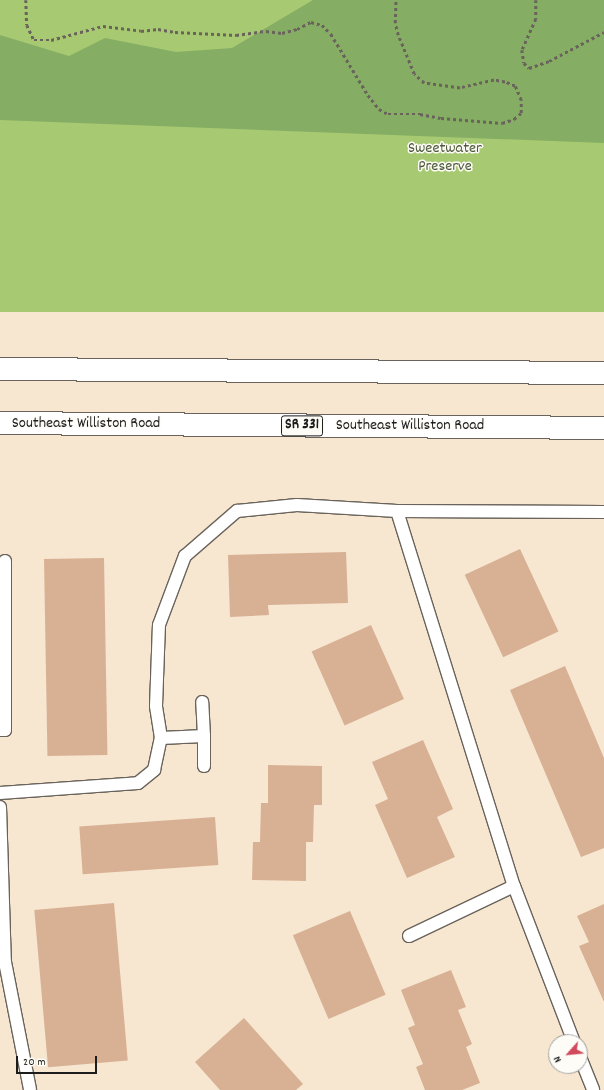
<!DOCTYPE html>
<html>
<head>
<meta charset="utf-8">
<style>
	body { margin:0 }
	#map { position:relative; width:604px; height:1090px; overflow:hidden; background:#f7e6d0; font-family:Dekko,sans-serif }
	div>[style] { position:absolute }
	.green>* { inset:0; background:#a7c972; transform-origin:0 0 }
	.forest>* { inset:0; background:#85ad64 }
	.building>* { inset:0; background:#d8b194; transform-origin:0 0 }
	.path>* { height:2.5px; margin-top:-1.25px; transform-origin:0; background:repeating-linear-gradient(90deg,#69635b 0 3px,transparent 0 6px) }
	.roads { filter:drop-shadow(1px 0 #69635b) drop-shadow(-1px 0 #69635b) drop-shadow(0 1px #69635b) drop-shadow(0 -1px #69635b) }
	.lane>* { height:12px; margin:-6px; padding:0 6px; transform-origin:6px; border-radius:6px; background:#fff }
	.highway>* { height:22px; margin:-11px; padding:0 11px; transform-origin:11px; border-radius:11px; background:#fff }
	span { translate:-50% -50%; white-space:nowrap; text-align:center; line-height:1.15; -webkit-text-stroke:3px #fdfcf7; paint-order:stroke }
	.shield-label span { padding:1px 3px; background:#fdfcf7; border:1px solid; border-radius:3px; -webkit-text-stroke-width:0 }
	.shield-label { font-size:15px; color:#1c1c1c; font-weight:700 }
	.park-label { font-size:16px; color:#4d593a }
	.street-label { font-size:16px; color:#1c1c1c }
	.north { position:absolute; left:548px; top:1034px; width:40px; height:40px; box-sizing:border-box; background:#fdfcf7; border:1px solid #a3a29f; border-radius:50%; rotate:243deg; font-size:11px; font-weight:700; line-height:16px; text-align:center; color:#1c1c1c }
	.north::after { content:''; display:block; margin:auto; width:14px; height:18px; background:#d1495b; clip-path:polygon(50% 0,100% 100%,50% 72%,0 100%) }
	.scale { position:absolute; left:16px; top:1056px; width:81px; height:18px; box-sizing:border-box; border:2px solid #1c1c1c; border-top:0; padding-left:5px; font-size:12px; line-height:14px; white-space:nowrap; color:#1c1c1c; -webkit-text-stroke:3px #fdfcf7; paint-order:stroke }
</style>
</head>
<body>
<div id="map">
	<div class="green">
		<div style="left:0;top:0;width:604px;height:312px"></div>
	</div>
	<div class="forest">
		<div style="clip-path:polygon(313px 0,604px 0,604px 143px,0 120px,0 35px,69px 56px,105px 38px,176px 52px,232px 48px)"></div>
	</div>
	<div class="building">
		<div style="left:520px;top:549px;width:91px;height:61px;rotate:65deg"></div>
		<div style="clip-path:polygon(346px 552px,348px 603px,268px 605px,269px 615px,230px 617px,228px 555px)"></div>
		<div style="left:104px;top:558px;width:197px;height:60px;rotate:89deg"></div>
		<div style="left:371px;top:625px;width:81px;height:65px;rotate:66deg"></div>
		<div style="clip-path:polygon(565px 666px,604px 758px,604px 848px,581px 857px,510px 690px)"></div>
		<div style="clip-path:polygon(423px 740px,453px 809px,437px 817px,455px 857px,407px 878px,375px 805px,388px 799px,372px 762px)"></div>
		<div style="clip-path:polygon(268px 765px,322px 766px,322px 805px,314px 805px,313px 842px,306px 842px,306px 881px,252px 880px,253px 842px,260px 842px,261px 803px,268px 803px)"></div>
		<div style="left:215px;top:817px;width:48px;height:136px;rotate:86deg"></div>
		<div style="left:114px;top:903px;width:158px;height:80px;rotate:85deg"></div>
		<div style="clip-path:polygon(604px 904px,604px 1002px,579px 946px,589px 942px,577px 916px)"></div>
		<div style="left:350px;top:911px;width:91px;height:62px;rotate:67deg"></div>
		<div style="clip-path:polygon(451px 970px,466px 1007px,458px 1010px,472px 1044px,466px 1047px,480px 1083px,462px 1090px,425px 1090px,416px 1067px,423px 1064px,408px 1028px,415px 1025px,401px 990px)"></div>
		<div style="clip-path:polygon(244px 1018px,303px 1084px,296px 1090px,220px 1090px,195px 1062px)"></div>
	</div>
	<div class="path">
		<div style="left:26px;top:0;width:25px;rotate:88deg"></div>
		<div style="left:27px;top:25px;width:17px;rotate:65deg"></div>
		<div style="left:34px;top:40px;width:17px"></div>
		<div style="left:51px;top:40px;width:54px;rotate:-15.1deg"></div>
		<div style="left:103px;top:26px;width:38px;rotate:7deg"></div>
		<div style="left:141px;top:31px;width:17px;rotate:-7deg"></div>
		<div style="left:158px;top:29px;width:17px;rotate:10deg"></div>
		<div style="left:175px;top:32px;width:61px;rotate:2.8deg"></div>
		<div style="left:236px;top:35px;width:30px;rotate:-8deg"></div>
		<div style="left:266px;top:31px;width:16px;rotate:7deg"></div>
		<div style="left:282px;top:33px;width:16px;rotate:-15deg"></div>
		<div style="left:297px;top:29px;width:16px;rotate:-27deg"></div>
		<div style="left:311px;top:22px;width:11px;rotate:15deg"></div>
		<div style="left:322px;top:25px;width:13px;rotate:45deg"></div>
		<div style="left:331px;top:34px;width:71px;rotate:58.8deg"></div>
		<div style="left:368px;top:95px;width:18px;rotate:52deg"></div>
		<div style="left:379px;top:109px;width:10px;rotate:29deg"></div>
		<div style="left:388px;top:114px;width:32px"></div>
		<div style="left:420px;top:114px;width:21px;rotate:11deg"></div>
		<div style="left:441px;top:118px;width:61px;rotate:4.7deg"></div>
		<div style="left:502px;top:123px;width:13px;rotate:-18deg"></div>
		<div style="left:514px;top:119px;width:9px;rotate:-41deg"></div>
		<div style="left:521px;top:113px;width:13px;rotate:-90deg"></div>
		<div style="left:521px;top:100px;width:15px;rotate:-113deg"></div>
		<div style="left:515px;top:86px;width:11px;rotate:-158deg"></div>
		<div style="left:505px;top:82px;width:11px;rotate:-170deg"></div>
		<div style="left:494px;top:80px;width:35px;rotate:167deg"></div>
		<div style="left:460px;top:88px;width:36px;rotate:-172deg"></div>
		<div style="left:424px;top:83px;width:13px;rotate:-138deg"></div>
		<div style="left:414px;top:74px;width:42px;rotate:-112.3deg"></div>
		<div style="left:398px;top:35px;width:12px;rotate:-104deg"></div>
		<div style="left:395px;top:23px;width:23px;rotate:-88deg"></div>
		<div style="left:536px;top:0;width:19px;rotate:90deg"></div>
		<div style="left:536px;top:19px;width:34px;rotate:114deg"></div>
		<div style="left:522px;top:50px;width:13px;rotate:81deg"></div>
		<div style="left:524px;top:63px;width:7px;rotate:45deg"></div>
		<div style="left:529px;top:68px;width:21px;rotate:-19deg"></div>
		<div style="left:549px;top:61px;width:62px;rotate:-27.8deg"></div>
	</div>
	<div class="roads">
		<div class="lane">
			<div style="left:397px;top:511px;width:393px;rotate:72.7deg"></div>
			<div style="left:0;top:730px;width:5px"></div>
			<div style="left:5px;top:730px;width:169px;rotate:-90deg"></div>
			<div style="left:204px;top:736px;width:30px;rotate:90deg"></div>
			<div style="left:161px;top:738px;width:43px;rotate:-2.7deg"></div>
			<div style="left:204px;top:736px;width:34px;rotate:-93deg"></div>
			<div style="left:0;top:793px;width:138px;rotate:-4.1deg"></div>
			<div style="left:138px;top:783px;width:21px;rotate:-39deg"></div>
			<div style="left:154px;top:770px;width:33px;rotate:-78deg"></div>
			<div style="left:161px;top:738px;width:32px;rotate:-99deg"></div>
			<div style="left:156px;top:706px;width:81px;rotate:-87.9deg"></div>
			<div style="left:159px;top:625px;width:74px;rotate:-69.4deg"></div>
			<div style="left:185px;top:556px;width:69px;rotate:-40.9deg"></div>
			<div style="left:237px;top:511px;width:60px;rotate:-5.7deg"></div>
			<div style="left:297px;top:505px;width:100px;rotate:3.4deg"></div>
			<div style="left:397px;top:511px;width:207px;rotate:0.3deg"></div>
			<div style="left:0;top:807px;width:155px;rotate:88.2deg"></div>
			<div style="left:5px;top:962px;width:130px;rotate:78.9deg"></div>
			<div style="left:409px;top:936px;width:116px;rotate:-25.5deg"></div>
			<div style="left:514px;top:886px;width:167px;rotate:69deg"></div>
			<div style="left:580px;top:1057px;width:35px;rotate:68deg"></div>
		</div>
		<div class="highway">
			<div style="left:0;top:369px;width:604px;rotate:0.38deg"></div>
			<div style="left:0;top:423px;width:604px;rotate:0.47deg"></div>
		</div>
	</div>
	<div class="shield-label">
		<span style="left:302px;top:426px">SR 331</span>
	</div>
	<div class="park-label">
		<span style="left:445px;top:158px">Sweetwater<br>Preserve</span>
	</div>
	<div class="street-label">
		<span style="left:86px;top:424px">Southeast Williston Road</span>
		<span style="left:410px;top:426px">Southeast Williston Road</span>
	</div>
	<div class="north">N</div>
	<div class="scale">20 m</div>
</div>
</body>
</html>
